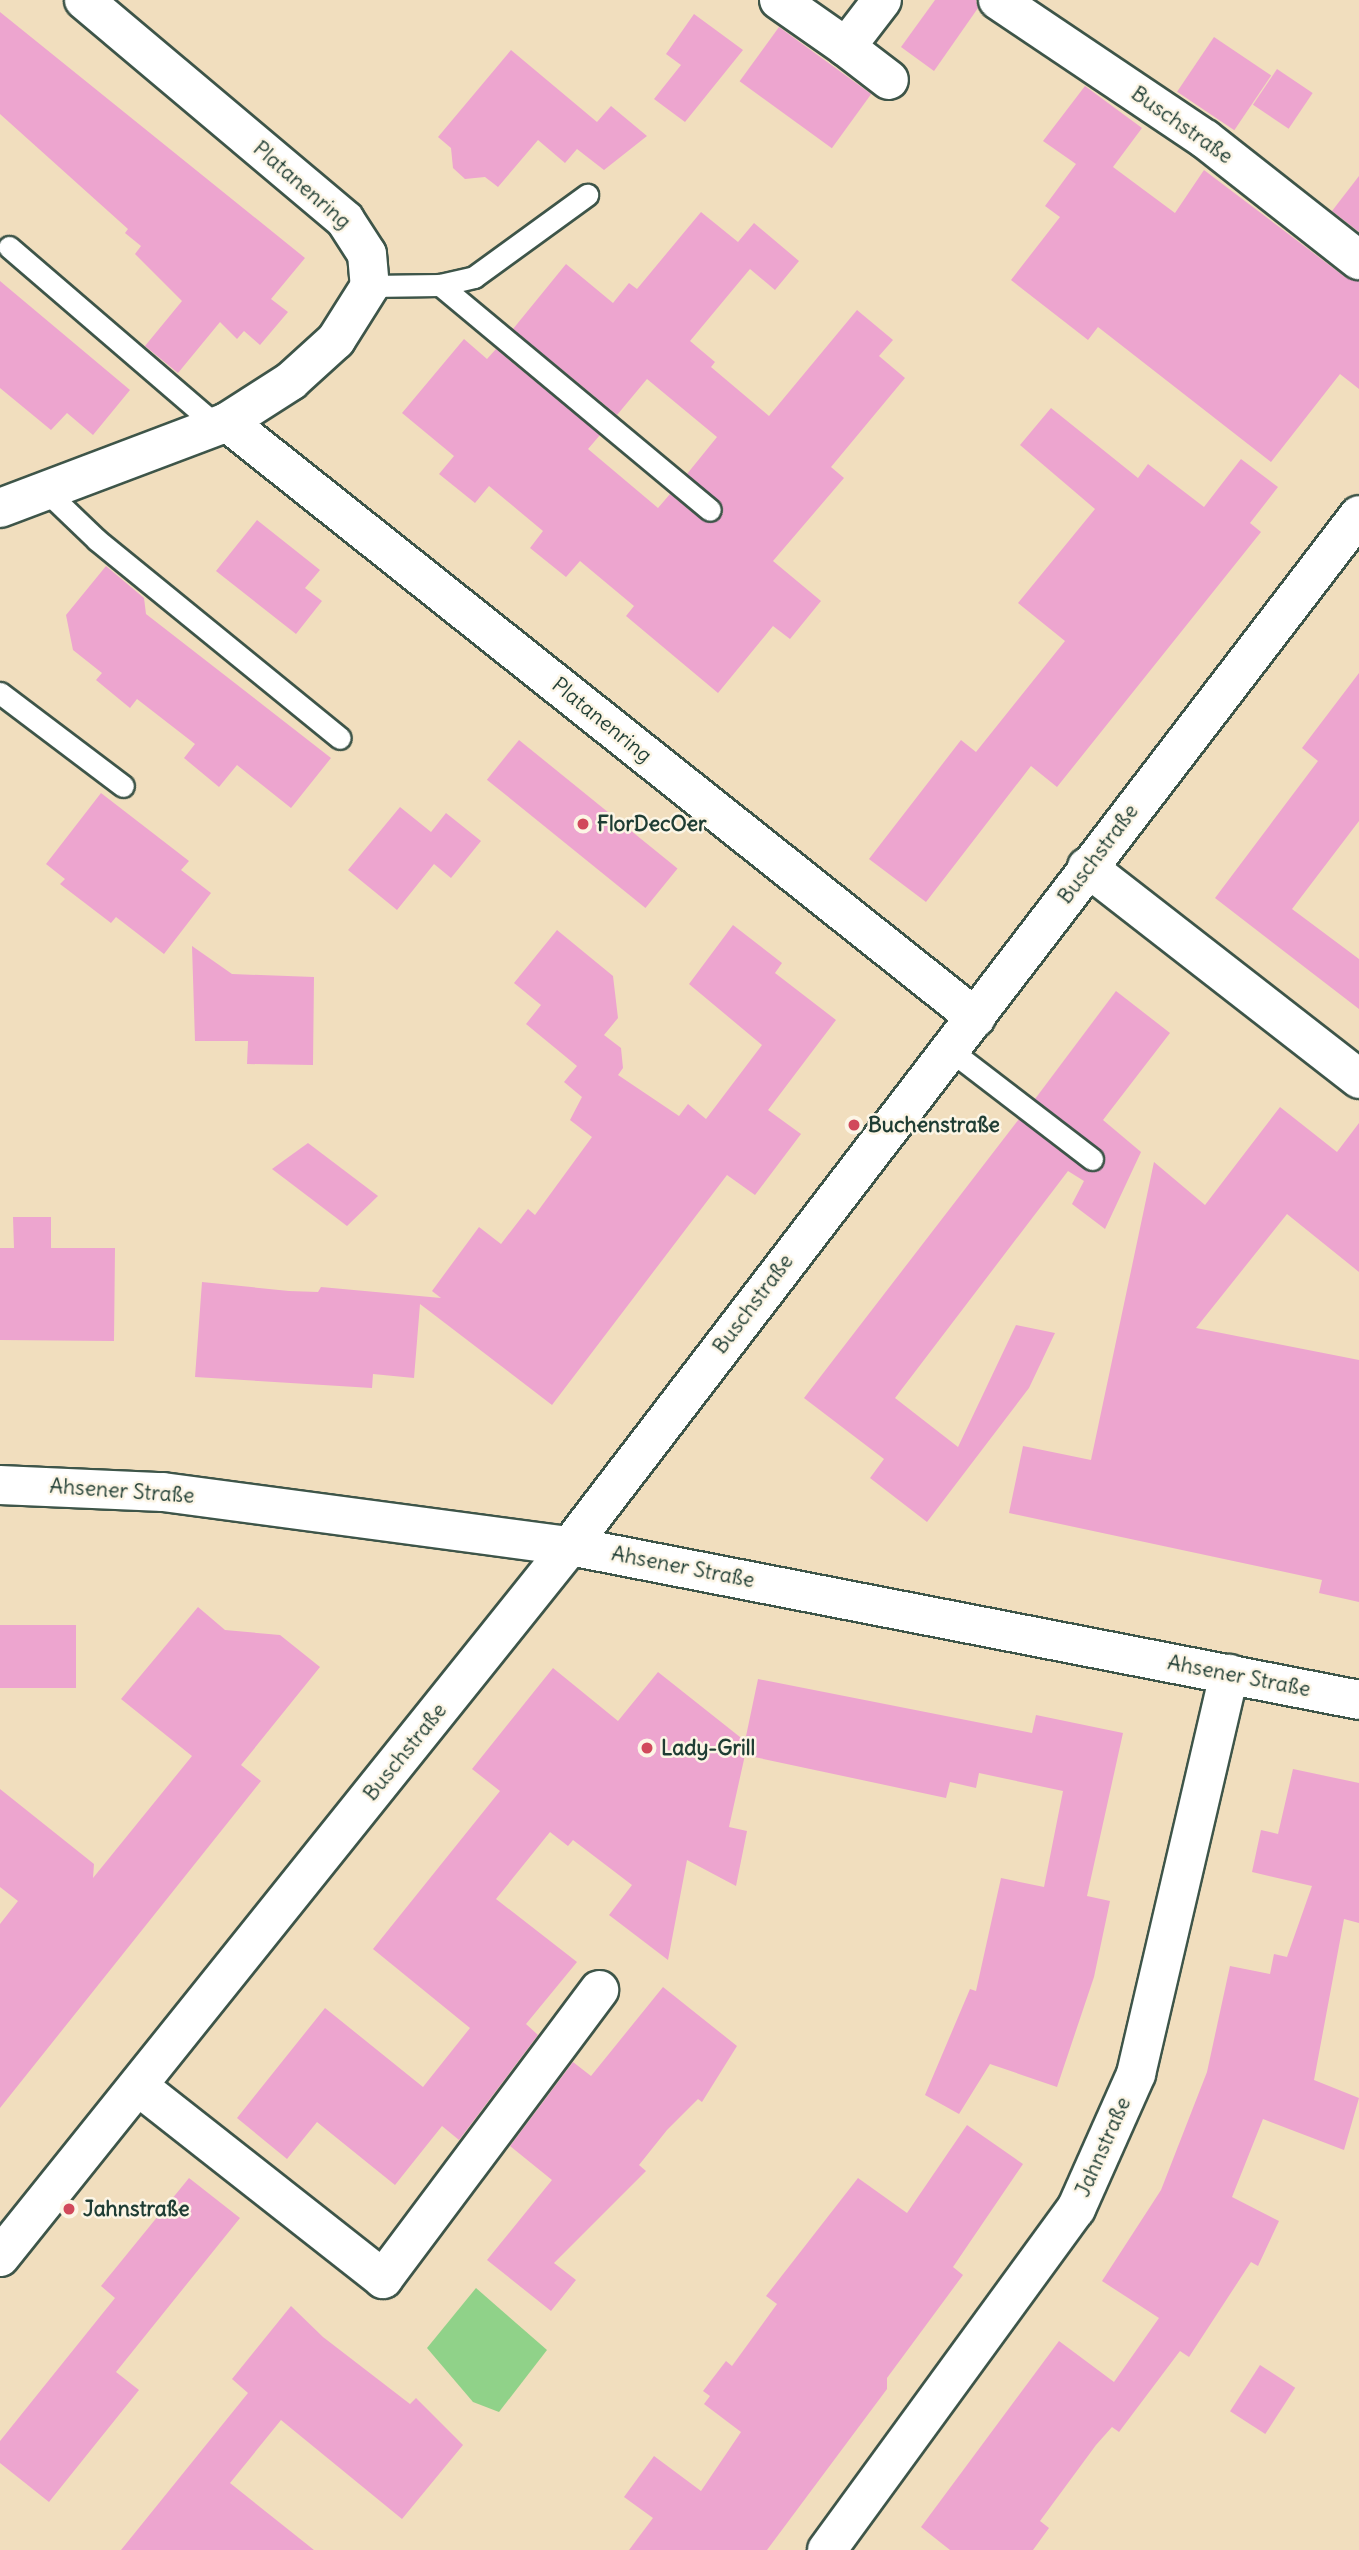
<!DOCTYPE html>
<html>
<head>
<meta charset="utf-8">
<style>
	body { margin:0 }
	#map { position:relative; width:1359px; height:2550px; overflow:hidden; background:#f1debe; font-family:Delius,sans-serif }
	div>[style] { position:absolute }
	.green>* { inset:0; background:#90d289 }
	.building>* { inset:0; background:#eda5cf; transform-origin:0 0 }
	.roads { filter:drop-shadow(2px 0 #3e5549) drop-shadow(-2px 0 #3e5549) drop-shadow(0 2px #3e5549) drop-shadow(0 -2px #3e5549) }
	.service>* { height:21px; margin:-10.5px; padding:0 10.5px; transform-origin:10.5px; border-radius:10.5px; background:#fff }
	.minor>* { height:38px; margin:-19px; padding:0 19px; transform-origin:19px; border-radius:19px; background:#fff }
	.secondary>* { height:38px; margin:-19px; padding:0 19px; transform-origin:19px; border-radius:19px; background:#fff }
	.dots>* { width:19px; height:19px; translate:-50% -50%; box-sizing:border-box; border:4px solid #fcf5e5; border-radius:50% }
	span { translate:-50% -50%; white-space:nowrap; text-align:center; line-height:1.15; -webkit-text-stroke:5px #fcf5e5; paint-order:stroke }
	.street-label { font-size:21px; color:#1f3d34 }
	.poi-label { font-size:21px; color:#1f3d34; font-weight:700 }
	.left { translate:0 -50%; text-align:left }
</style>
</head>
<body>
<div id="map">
	<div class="green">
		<div style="clip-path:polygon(476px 2288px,547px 2350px,499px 2412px,473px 2402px,427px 2348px)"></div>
	</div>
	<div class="building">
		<div style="clip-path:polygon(935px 0,976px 0,978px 8px,934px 71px,901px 47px)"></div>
		<div style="clip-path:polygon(0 12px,305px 258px,271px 299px,288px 312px,260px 345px,244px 331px,237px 339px,220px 322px,178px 373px,145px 346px,182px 301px,135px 254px,141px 246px,125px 233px,128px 229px,0 114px)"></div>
		<div style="clip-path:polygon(694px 14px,743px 50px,685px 122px,654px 99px,681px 65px,666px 54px)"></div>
		<div style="left:779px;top:27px;width:114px;height:67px;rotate:36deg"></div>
		<div style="left:1214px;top:37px;width:69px;height:66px;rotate:34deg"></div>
		<div style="clip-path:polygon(511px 50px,597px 122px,611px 106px,647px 136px,604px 170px,577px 149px,565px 163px,538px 140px,498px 187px,485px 177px,465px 179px,453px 168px,451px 148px,438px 137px)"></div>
		<div style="left:1277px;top:69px;width:43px;height:43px;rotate:34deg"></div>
		<div style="clip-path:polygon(1085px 86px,1142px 128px,1113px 167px,1175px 213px,1204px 170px,1345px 277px,1359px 281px,1359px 389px,1340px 374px,1271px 462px,1098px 327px,1088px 340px,1011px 280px,1060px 217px,1045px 206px,1076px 164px,1043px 141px)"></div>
		<div style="clip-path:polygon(1359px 176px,1359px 232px,1332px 211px)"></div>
		<div style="clip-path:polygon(701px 212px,738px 242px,754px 223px,799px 261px,775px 290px,750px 269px,690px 341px,715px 362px,711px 367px,769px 416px,857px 310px,893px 340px,879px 356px,905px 378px,831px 467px,844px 478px,773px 561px,821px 601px,790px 639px,773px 626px,718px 693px,626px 616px,634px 606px,580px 561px,566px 577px,530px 548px,543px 531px,489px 486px,475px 503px,439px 474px,454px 456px,402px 413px,464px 339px,487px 359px,496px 349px,600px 435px,588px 449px,658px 508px,670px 494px,702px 520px,715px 522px,723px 513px,722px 505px,687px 474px,717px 437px,647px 379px,617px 415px,513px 329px,566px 264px,613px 303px,629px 283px,637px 289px)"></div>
		<div style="clip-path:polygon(0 281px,130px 390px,93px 435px,67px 413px,51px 430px,0 388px)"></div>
		<div style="clip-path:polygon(1051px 408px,1138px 478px,1148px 464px,1204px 507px,1241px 459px,1278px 487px,1250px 523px,1261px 532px,1057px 787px,1031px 766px,926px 902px,869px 859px,961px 740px,976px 752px,1065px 641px,1018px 603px,1095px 509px,1020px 445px)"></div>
		<div style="clip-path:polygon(257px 520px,320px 570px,305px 588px,322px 601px,296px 634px,216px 571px)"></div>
		<div style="clip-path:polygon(106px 566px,144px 598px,146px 614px,331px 758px,291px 808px,237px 765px,219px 787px,184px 758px,195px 744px,137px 699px,130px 708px,96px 680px,102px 673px,73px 650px,66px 615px)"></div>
		<div style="clip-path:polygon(1359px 673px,1359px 821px,1292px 909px,1359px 959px,1359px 1009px,1215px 898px,1318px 761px,1302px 748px)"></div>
		<div style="left:519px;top:740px;width:204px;height:51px;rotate:39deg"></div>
		<div style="clip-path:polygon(101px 793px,189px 861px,181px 870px,211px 893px,164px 954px,116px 917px,111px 923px,60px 884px,65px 879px,46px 864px)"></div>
		<div style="clip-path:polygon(400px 807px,431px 832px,446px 813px,481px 841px,451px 878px,434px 864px,397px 910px,348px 870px)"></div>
		<div style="clip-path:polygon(733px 925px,782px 963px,775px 973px,836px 1020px,768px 1110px,801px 1134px,755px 1195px,727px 1175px,552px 1405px,420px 1304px,414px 1378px,373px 1374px,372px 1388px,195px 1377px,202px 1282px,289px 1291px,318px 1292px,321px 1287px,441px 1298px,432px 1291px,479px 1227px,501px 1244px,528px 1209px,535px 1215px,592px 1137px,570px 1120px,582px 1097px,564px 1082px,577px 1066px,526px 1024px,541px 1005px,514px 983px,557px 930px,613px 976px,618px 1018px,604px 1035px,621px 1048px,623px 1068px,618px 1075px,679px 1116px,688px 1104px,706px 1119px,762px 1045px,689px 984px)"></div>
		<div style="clip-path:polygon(192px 946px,232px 974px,314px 977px,313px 1065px,247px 1064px,248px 1041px,195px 1041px)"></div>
		<div style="clip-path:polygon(1116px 991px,1170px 1033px,1103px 1120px,1141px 1152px,1105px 1229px,1072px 1204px,1084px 1181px,1068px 1171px,895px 1398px,958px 1447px,1016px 1325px,1055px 1333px,1029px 1388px,927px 1522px,870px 1478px,884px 1459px,804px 1398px,1019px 1119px,1084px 1169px,1096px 1171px,1103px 1166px,1100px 1149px,1035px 1099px)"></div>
		<div style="clip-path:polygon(1280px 1107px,1337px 1152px,1359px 1123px,1359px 1272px,1287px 1214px,1196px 1328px,1359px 1360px,1359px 1602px,1319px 1593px,1322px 1580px,1009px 1513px,1023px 1446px,1091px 1460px,1154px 1162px,1205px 1205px)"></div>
		<div style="clip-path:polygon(308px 1143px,378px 1196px,347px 1226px,272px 1169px)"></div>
		<div style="clip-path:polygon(13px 1217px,51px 1217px,51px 1248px,115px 1248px,114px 1341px,0 1340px,0 1248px,14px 1248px)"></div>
		<div style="clip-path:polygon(198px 1607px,225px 1630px,280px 1635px,320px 1667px,241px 1765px,261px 1781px,0 2108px,0 1924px,18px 1901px,0 1887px,0 1789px,94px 1864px,93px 1878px,192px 1756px,121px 1699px)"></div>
		<div style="left:0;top:1625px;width:76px;height:63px"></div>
		<div style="clip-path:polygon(553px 1668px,618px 1721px,658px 1672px,745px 1741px,758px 1679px,1032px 1733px,1036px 1715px,1123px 1733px,1087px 1896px,1110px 1901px,1094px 1977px,1057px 2087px,990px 2064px,959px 2114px,925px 2095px,970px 1989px,976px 1991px,1001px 1878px,1044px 1887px,1063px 1791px,979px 1773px,976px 1788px,950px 1782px,946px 1798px,745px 1755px,729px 1827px,747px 1831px,736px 1886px,687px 1860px,668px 1960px,609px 1915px,632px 1885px,573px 1840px,568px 1846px,550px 1832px,496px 1899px,577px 1962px,526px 2024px,538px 2035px,459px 2140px,442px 2126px,395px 2185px,317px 2122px,287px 2159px,237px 2118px,325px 2008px,423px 2087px,470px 2028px,373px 1949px,500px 1791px,472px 1769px)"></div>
		<div style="clip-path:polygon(1293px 1769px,1359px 1783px,1359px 1923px,1344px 1919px,1314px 2080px,1359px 2098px,1344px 2150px,1263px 2119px,1232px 2197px,1279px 2221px,1258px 2266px,1251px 2262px,1189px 2357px,1180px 2351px,1119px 2432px,1112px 2427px,1096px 2445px,1040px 2521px,1049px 2528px,1033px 2550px,950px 2550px,921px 2527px,1059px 2341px,1114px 2382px,1159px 2318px,1102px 2281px,1161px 2190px,1207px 2072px,1230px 1966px,1270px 1974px,1274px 1954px,1287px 1957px,1312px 1886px,1252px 1872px,1261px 1830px,1278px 1834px)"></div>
		<div style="clip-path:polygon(663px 1987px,737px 2046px,702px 2102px,698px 2099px,667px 2130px,639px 2165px,646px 2171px,554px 2263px,576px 2280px,551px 2311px,487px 2260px,552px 2180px,510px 2146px,573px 2062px,591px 2076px)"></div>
		<div style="clip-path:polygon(967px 2125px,1023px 2164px,953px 2267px,963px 2275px,887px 2378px,887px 2389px,767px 2550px,629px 2550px,653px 2518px,624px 2497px,654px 2456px,701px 2491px,741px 2432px,704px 2404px,710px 2396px,703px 2391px,726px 2361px,732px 2366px,777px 2304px,766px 2296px,858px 2178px,907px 2213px)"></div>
		<div style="clip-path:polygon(189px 2178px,240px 2218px,116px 2372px,139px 2390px,49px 2502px,0 2463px,0 2441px,115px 2298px,101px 2286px)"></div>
		<div style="clip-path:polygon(291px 2306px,323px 2337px,410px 2404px,416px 2398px,463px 2445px,402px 2519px,281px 2420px,230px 2483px,314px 2550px,121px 2550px,248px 2393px,232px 2379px)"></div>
		<div style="left:1260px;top:2365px;width:42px;height:55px;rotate:33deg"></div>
	</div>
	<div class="roads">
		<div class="service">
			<div style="left:9px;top:247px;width:274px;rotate:40.7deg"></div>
			<div style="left:440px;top:285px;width:351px;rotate:39.8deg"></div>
			<div style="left:370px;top:286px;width:70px;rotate:-0.8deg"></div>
			<div style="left:440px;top:285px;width:35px;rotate:-13deg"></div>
			<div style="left:474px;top:277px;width:140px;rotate:-36deg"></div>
			<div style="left:47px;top:492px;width:69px;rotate:43.8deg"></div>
			<div style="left:97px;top:540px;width:313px;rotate:39.2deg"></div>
			<div style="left:0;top:693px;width:154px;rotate:37.1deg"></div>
			<div style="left:950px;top:1050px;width:179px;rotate:37.5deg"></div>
		</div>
		<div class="minor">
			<div style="left:84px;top:0;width:341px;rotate:40.1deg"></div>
			<div style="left:345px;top:220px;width:40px;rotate:57.1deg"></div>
			<div style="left:367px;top:254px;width:32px;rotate:85deg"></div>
			<div style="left:370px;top:286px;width:64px;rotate:122.2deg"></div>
			<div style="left:336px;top:340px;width:61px;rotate:137.7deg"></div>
			<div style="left:291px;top:381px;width:76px;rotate:147.4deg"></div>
			<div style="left:779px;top:0;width:82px;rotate:35deg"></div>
			<div style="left:846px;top:47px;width:59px;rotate:-52.5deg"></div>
			<div style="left:998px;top:0;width:249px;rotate:33.9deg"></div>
			<div style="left:1205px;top:139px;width:196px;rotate:38.2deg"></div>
			<div style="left:846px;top:47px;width:54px;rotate:37.5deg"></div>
			<div style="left:0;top:508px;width:243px;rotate:-20.7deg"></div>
			<div style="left:227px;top:422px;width:957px;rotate:38.51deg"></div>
			<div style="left:1087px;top:867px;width:345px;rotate:37.9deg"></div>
			<div style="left:138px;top:2086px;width:312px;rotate:38.2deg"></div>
			<div style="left:383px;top:2279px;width:361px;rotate:-53.2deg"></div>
			<div style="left:0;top:2257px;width:911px;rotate:-51.28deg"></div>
			<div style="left:570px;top:1546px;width:1298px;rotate:-52.57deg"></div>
			<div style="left:827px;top:2550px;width:422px;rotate:-53.9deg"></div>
			<div style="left:1076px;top:2209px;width:148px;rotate:-66deg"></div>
			<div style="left:1136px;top:2074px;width:411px;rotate:-76.9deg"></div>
		</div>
		<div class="secondary">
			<div style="left:0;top:1485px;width:163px;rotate:2.5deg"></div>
			<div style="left:163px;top:1492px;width:411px;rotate:7.6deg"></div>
			<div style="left:570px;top:1546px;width:804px;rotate:11.04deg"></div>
		</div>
	</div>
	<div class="dots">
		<div style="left:583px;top:824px;background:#d1495b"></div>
		<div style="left:854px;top:1125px;background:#d1495b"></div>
		<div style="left:647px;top:1748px;background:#d1495b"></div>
		<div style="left:69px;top:2209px;background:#d1495b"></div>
	</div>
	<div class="street-label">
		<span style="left:1182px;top:125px;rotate:35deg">Buschstraße</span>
		<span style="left:302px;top:185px;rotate:41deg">Platanenring</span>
		<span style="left:602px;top:720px;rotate:39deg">Platanenring</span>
		<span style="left:1098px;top:854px;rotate:-53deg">Buschstraße</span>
		<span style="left:753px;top:1304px;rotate:-53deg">Buschstraße</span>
		<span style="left:122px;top:1491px;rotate:4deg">Ahsener Straße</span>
		<span style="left:683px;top:1567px;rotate:11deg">Ahsener Straße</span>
		<span style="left:1239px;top:1676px;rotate:11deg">Ahsener Straße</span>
		<span style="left:405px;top:1752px;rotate:-51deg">Buschstraße</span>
		<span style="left:1103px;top:2147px;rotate:-66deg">Jahnstraße</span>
	</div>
	<div class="poi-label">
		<span class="left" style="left:597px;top:824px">FlorDecOer</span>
		<span class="left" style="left:868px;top:1125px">Buchenstraße</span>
		<span class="left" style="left:661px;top:1748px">Lady-Grill</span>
		<span class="left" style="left:83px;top:2209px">Jahnstraße</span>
	</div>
</div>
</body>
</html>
